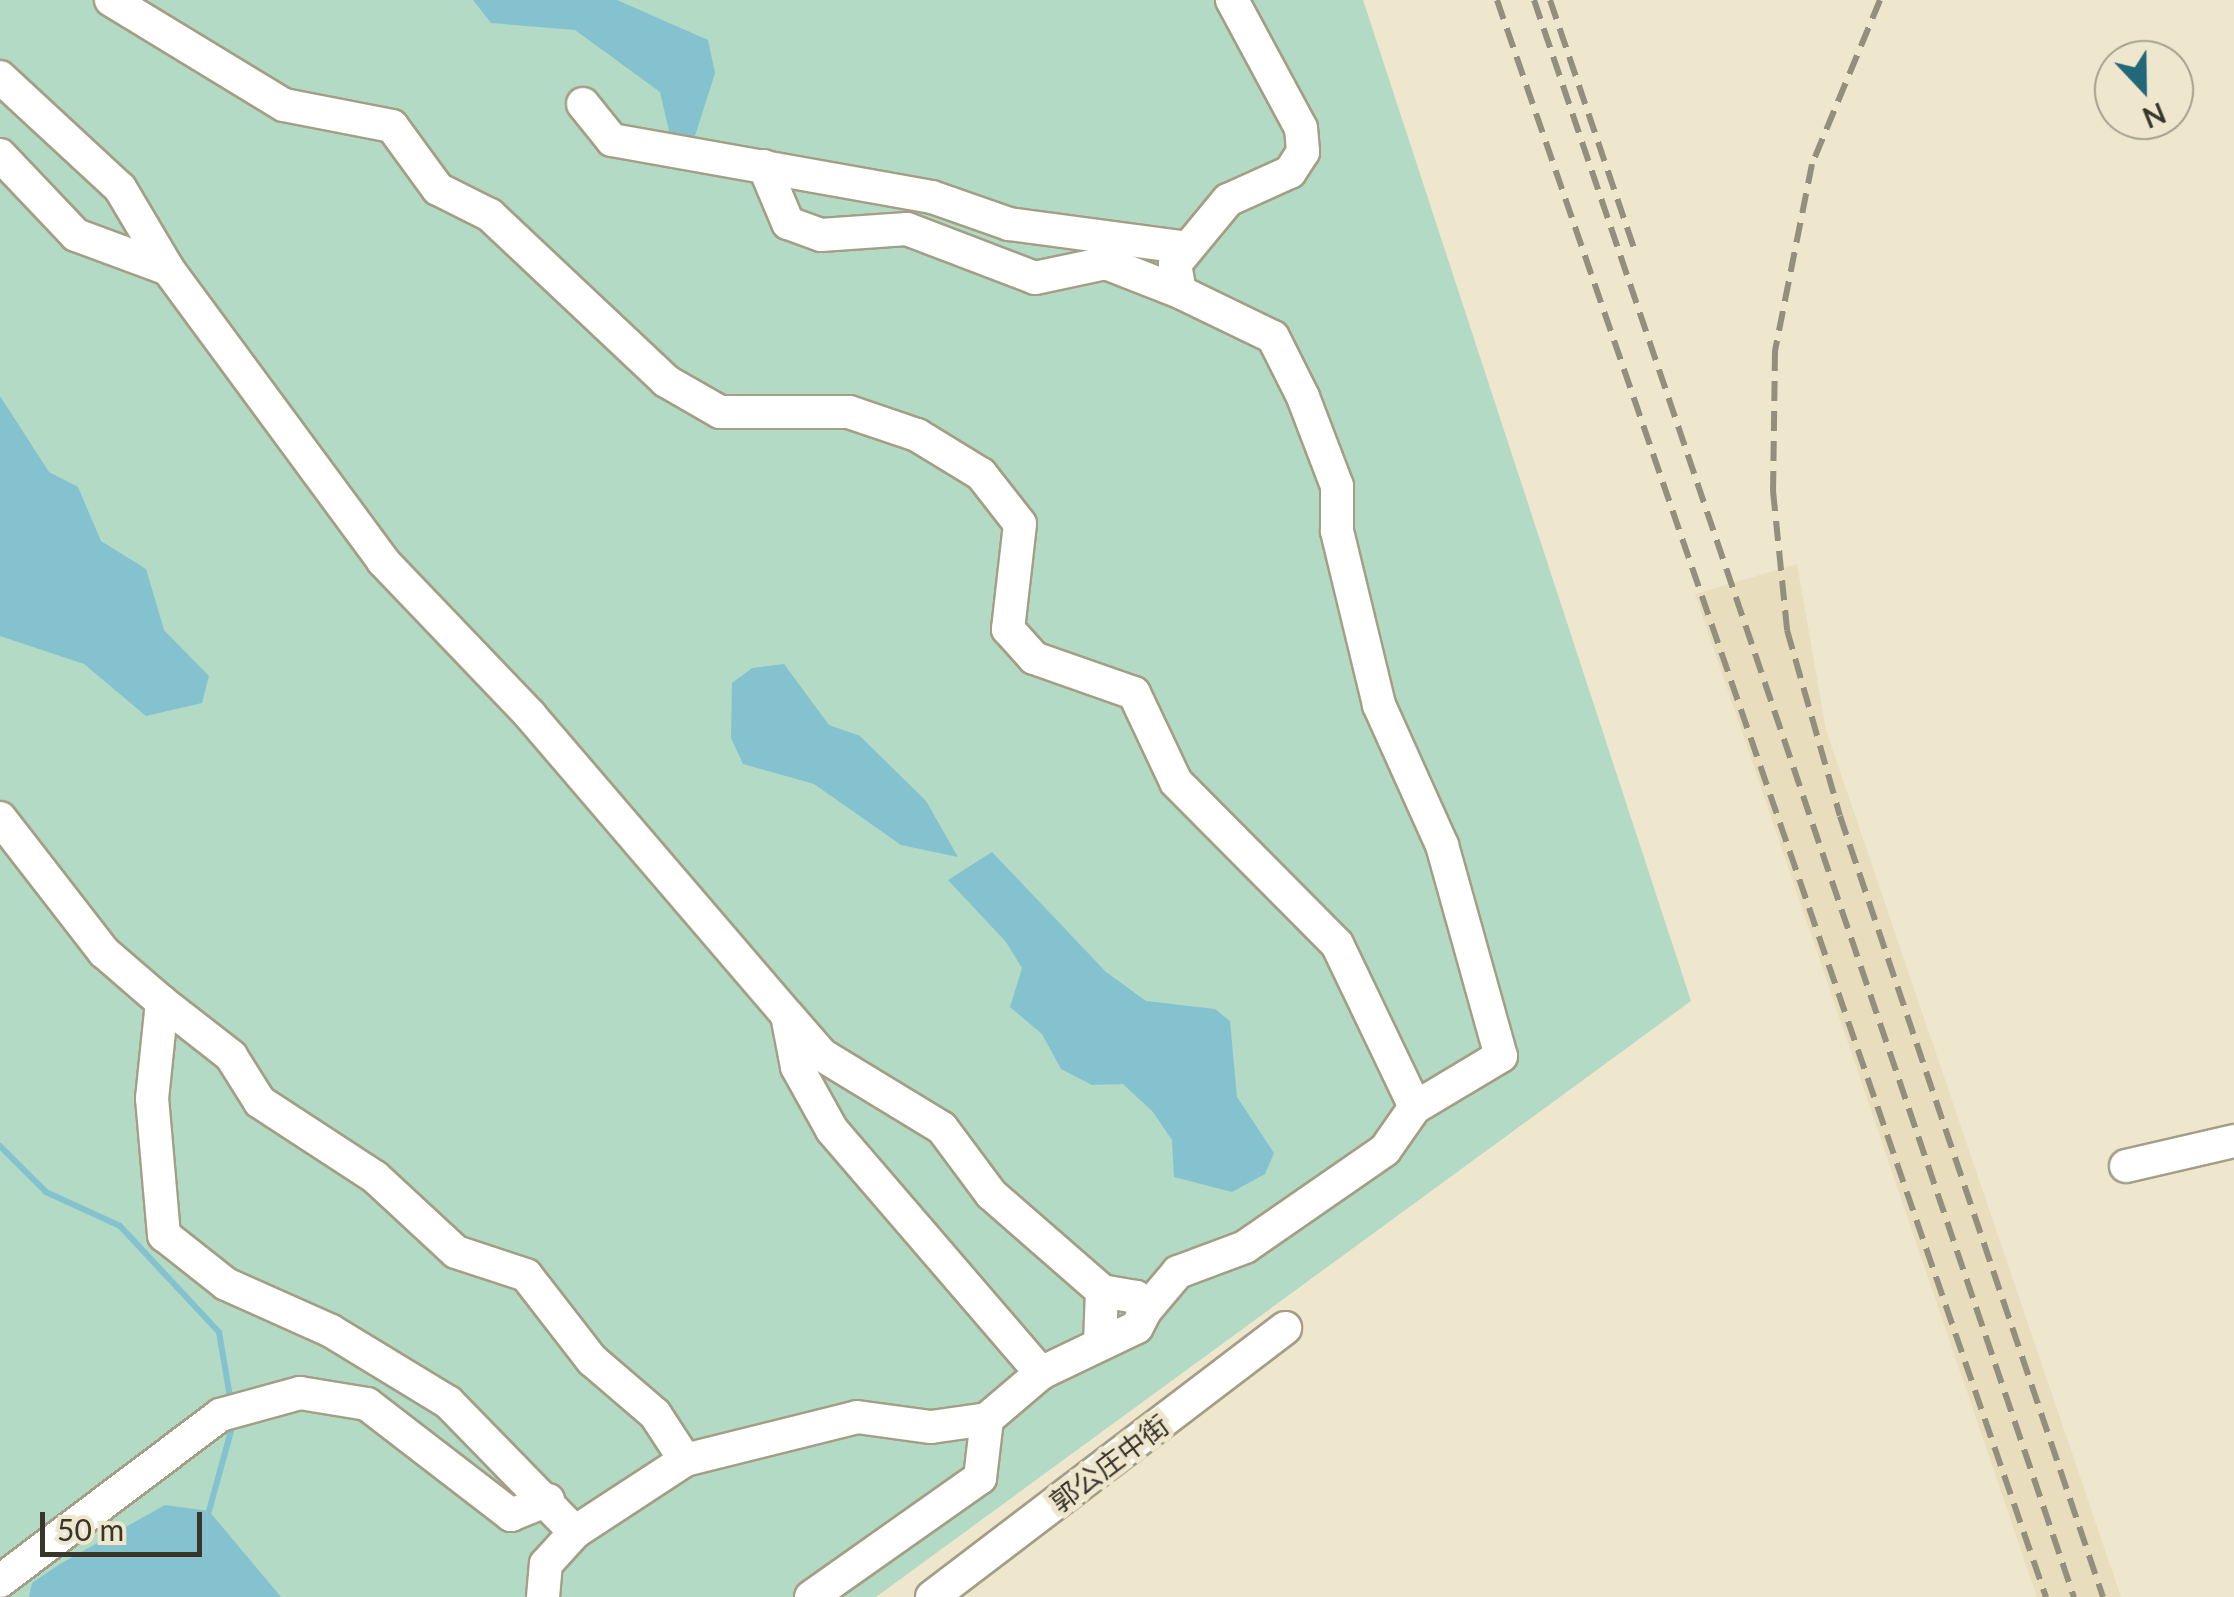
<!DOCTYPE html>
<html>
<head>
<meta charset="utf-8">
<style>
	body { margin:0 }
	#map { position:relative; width:2234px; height:1597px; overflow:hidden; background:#eee6cd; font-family:Lato,"Noto Sans SC",sans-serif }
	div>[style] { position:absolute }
	.built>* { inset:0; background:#e8debd }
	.green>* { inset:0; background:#b2dac4 }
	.water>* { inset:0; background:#85c2d0 }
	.stream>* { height:6px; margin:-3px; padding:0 3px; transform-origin:3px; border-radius:3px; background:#85c2d0 }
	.roads { filter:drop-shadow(2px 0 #a59e86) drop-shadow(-2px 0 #a59e86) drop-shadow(0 2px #a59e86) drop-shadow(0 -2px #a59e86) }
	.minor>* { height:32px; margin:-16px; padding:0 16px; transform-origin:16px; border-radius:16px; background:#fff }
	.rail>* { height:6px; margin-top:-3px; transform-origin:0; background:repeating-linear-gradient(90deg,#948e7d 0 20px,transparent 0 30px) }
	span { translate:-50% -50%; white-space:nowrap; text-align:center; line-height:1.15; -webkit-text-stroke:10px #eee6cd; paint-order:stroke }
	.street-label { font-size:28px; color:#38352b }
	.north { position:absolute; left:2094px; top:40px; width:100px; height:100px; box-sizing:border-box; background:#eee6cd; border:2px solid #a59f8c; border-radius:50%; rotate:158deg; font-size:28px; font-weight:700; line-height:40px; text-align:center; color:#38352b }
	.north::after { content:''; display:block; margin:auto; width:35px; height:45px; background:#236879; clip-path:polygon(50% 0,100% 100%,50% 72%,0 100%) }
	.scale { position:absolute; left:40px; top:1512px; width:162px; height:45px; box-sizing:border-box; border:5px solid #38352b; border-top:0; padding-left:12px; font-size:30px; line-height:35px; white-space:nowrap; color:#38352b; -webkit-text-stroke:8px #eee6cd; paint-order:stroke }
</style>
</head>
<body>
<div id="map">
	<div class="built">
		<div style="clip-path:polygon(1797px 564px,1826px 730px,2121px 1597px,2037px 1597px,1695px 594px)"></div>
	</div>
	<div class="green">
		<div style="clip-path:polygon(0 0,1363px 0,1691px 1001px,876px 1597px,0 1597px)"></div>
	</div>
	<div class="water">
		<div style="clip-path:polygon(473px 0,617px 0,708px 40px,715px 73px,694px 139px,672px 144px,660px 92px,575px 30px,491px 23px)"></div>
		<div style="clip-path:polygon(0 396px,49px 472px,78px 487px,101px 541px,146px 569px,164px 630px,209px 676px,202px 703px,146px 716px,84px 664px,0 636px)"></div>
		<div style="clip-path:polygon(784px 664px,829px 725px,860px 736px,926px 801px,958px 857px,901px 845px,814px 784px,743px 764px,731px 738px,732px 683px,752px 668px)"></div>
		<div style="clip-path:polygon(992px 852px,1106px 972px,1146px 1001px,1215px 1009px,1230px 1021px,1237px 1097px,1274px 1153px,1265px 1174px,1232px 1192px,1174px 1177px,1172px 1140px,1153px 1112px,1123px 1084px,1092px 1085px,1061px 1069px,1042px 1034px,1010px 1007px,1022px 968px,1006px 942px,948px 880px)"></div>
		<div style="clip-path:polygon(165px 1505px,209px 1511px,281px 1597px,29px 1597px,32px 1583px,60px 1564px)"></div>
	</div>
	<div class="stream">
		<div style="left:0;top:1146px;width:65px;rotate:45deg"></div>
		<div style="left:46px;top:1192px;width:81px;rotate:24.7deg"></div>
		<div style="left:120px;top:1226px;width:145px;rotate:47deg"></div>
		<div style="left:219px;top:1332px;width:72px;rotate:80.4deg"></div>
		<div style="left:209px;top:1511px;width:94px;rotate:-74.6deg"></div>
	</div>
	<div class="roads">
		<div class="minor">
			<div style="left:111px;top:0;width:202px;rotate:31.3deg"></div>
			<div style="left:284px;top:105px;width:110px;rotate:11deg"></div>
			<div style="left:392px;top:126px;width:78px;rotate:53.9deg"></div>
			<div style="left:438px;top:189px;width:58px;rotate:26.6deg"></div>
			<div style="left:490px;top:215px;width:242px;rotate:43.3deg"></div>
			<div style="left:666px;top:381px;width:62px;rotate:29.9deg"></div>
			<div style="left:720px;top:412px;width:129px"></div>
			<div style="left:849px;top:412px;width:72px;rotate:18.7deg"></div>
			<div style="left:917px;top:435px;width:75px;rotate:31.4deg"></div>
			<div style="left:981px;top:474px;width:63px;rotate:52deg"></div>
			<div style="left:1020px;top:524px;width:106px;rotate:96.5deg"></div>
			<div style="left:1008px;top:629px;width:39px;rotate:48deg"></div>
			<div style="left:1034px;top:658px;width:106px;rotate:19.3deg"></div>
			<div style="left:1134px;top:693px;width:98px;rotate:64.7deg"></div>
			<div style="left:1176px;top:782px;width:228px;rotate:45.2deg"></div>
			<div style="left:1337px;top:944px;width:181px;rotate:64.4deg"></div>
			<div style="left:1415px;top:1107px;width:52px;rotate:124.9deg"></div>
			<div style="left:1385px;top:1150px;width:170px;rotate:145.3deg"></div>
			<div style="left:1245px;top:1247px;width:72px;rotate:159.5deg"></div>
			<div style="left:1178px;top:1272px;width:51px;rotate:130.2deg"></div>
			<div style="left:1232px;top:0;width:145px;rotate:61.7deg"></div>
			<div style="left:1301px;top:128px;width:24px;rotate:85deg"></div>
			<div style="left:1303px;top:152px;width:24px;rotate:123deg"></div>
			<div style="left:1290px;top:172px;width:68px;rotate:155.7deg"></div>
			<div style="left:1228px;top:200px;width:83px;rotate:129.6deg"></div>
			<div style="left:1175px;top:264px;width:28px;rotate:80deg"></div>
			<div style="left:1180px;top:292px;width:103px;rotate:25.8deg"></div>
			<div style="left:1273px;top:337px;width:67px;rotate:63.4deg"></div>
			<div style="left:1303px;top:397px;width:95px;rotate:69.1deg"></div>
			<div style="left:1337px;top:486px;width:45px;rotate:90deg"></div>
			<div style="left:1337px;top:531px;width:179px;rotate:76.4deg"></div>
			<div style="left:1379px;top:705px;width:154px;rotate:65.8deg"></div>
			<div style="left:1442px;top:845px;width:219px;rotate:74.4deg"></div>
			<div style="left:1501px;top:1056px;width:101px;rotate:149.1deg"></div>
			<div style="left:0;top:77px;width:163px;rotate:42.8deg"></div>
			<div style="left:120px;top:188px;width:94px;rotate:59.3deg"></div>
			<div style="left:583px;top:104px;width:46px;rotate:51.1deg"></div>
			<div style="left:612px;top:140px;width:325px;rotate:10.1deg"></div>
			<div style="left:932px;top:197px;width:82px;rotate:19.3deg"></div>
			<div style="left:1009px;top:224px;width:174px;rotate:7.6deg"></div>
			<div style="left:0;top:155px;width:110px;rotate:46.5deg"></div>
			<div style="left:76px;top:235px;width:98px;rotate:20.3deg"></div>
			<div style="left:168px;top:269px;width:363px;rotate:53.6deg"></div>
			<div style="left:383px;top:561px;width:213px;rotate:46.3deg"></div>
			<div style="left:530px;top:715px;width:395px;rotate:49.4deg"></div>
			<div style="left:787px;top:1015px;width:53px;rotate:79.1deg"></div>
			<div style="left:797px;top:1067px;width:72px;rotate:60.9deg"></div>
			<div style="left:832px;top:1130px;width:321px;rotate:49.3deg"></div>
			<div style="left:764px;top:166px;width:62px;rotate:67.2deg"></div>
			<div style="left:788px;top:223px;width:35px;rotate:20deg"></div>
			<div style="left:821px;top:235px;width:86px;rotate:-4deg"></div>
			<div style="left:907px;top:229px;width:137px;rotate:20.9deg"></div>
			<div style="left:1035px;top:278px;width:73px;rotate:-11.9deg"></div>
			<div style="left:1106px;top:263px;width:79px;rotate:21.4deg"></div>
			<div style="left:0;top:818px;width:170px;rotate:52.2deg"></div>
			<div style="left:104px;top:952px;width:77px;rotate:40.8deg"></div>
			<div style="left:162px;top:1002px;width:97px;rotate:95.9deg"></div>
			<div style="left:152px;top:1098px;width:138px;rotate:85deg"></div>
			<div style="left:164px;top:1235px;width:79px;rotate:38.3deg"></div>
			<div style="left:226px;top:1284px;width:115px;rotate:24.1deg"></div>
			<div style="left:331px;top:1331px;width:137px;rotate:31.3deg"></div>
			<div style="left:448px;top:1402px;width:182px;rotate:45.7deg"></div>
			<div style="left:162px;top:1002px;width:88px;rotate:38deg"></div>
			<div style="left:231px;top:1056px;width:54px;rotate:57.8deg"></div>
			<div style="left:260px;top:1102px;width:137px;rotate:33.1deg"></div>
			<div style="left:375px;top:1177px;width:110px;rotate:42.8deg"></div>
			<div style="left:456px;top:1252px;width:74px;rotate:18.2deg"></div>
			<div style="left:526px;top:1275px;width:108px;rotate:52.2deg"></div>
			<div style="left:592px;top:1360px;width:83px;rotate:40.6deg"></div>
			<div style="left:655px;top:1414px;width:55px;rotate:56.9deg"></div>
			<div style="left:789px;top:1017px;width:50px;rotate:49deg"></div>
			<div style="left:822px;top:1055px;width:140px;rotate:31.3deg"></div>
			<div style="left:942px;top:1128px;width:82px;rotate:53.4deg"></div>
			<div style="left:991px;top:1194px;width:147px;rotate:41.1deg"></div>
			<div style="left:2126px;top:1166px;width:111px;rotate:-13deg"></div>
			<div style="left:0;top:1581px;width:276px;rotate:-37deg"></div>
			<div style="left:220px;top:1415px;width:83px;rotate:-15.4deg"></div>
			<div style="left:300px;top:1393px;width:68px;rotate:9.3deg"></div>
			<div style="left:367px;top:1404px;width:182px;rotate:37.6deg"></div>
			<div style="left:511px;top:1515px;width:40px;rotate:-22deg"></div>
			<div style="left:543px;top:1597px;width:33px;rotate:-85deg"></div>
			<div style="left:546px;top:1564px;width:43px;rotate:-47.8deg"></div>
			<div style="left:575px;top:1532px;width:131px;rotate:-33.2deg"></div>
			<div style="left:685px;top:1460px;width:177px;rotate:-14deg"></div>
			<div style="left:857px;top:1417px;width:75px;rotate:7.7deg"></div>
			<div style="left:931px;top:1427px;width:57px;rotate:-8.1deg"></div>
			<div style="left:811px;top:1597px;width:207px;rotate:-35.2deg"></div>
			<div style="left:980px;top:1478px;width:59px;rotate:-83.2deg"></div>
			<div style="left:987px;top:1419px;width:71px;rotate:-40.4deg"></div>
			<div style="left:1041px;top:1373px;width:106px;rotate:-25.6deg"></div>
			<div style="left:1137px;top:1327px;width:18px;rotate:-63deg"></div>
			<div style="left:1145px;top:1311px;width:17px;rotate:-123deg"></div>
			<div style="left:1136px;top:1297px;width:35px;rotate:-170deg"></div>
			<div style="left:1102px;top:1291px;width:52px;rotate:92.2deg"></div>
			<div style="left:932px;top:1597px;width:444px;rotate:-37.3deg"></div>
		</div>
	</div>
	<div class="rail">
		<div style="left:1497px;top:0;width:1689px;rotate:71.03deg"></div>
		<div style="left:1534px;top:0;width:1686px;rotate:71.32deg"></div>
		<div style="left:1550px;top:0;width:265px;rotate:71.3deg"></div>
		<div style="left:1880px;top:0;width:178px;rotate:112.5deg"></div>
		<div style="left:1812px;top:164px;width:191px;rotate:101.2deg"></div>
		<div style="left:1775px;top:351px;width:140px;rotate:90.8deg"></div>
		<div style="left:1773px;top:491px;width:140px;rotate:84.2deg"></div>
		<div style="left:1787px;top:630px;width:193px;rotate:74.1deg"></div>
		<div style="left:1840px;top:816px;width:824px;rotate:71.39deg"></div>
	</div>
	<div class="street-label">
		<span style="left:1109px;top:1463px;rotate:-37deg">郭公庄中街</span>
	</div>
	<div class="north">N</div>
	<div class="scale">50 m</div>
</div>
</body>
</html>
